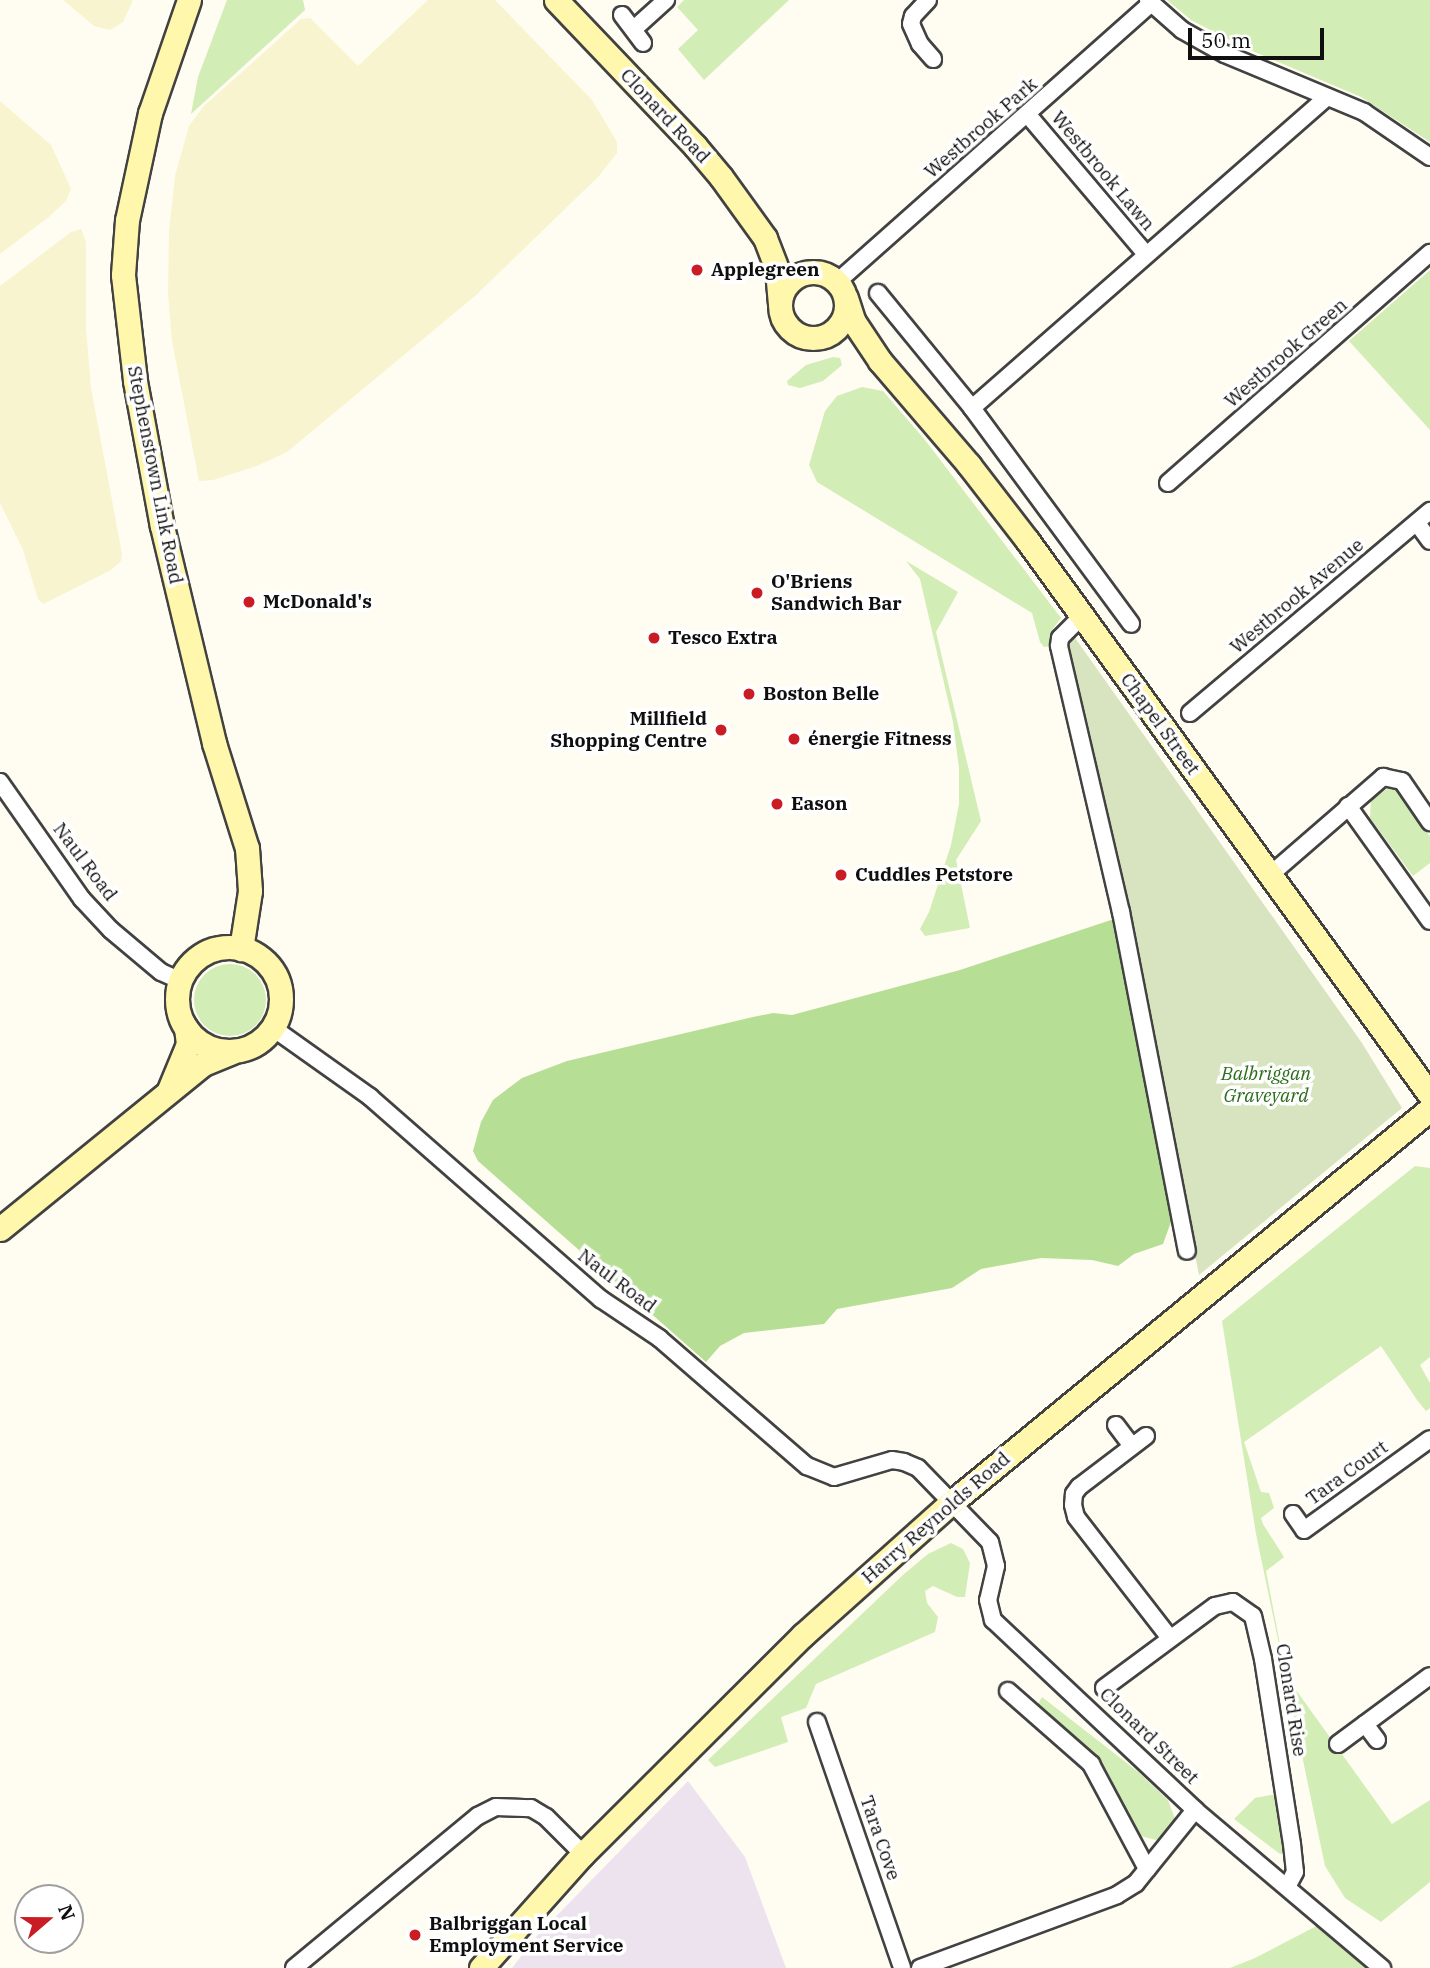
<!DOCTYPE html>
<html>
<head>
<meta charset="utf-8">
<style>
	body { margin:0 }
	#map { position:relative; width:1430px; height:1968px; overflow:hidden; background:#fffcf1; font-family:"IBM Plex Serif",serif }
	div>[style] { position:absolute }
	.industrial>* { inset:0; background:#ede3ee }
	.farmland>* { inset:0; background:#f8f4cf }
	.green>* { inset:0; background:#d3edb7 }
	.round { border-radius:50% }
	.forest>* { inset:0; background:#b6df95 }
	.cemetery>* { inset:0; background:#d8e4c0 }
	.roads { filter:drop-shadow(2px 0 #424242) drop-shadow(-2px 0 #424242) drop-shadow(0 2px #424242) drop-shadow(0 -2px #424242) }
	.street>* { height:16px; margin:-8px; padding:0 8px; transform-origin:8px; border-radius:8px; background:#fff }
	.secondary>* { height:23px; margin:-11.5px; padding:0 11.5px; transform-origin:11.5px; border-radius:11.5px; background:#fff7ac }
	.secondary>.ring { margin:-11.5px; padding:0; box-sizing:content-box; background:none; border:23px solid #fff7ac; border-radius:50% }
	.dots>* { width:19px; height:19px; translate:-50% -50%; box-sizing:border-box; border:4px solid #fff; border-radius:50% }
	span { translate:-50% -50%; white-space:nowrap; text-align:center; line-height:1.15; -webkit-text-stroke:7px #fff; paint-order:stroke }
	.street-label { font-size:19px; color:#0f0f0f }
	.poi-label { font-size:19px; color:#0f0f0f; font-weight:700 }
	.left { translate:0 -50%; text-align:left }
	.right { translate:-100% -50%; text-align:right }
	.park-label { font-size:19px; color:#2a6d1a; font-style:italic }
	.north { position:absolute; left:14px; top:1884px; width:70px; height:70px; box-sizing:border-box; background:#fff; border:2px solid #9f9f9f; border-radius:50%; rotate:70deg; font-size:19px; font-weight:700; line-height:28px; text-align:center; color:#0f0f0f }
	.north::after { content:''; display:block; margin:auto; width:24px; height:32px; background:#ca1c23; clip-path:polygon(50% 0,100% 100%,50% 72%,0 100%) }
	.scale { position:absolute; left:1188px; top:28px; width:136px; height:32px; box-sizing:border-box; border:4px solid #0f0f0f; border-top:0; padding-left:9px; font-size:21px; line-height:24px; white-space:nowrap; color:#0f0f0f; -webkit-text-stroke:5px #fff; paint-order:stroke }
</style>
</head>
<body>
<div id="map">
	<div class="industrial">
		<div style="clip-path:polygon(688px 1781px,745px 1857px,786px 1968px,512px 1968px,535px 1938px)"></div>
	</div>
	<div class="farmland">
		<div style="clip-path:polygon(63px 0,133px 0,123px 22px,110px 30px,94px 26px)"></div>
		<div style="clip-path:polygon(428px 0,495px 0,592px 100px,617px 142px,617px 153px,598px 177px,475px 296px,287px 452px,257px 466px,213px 480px,199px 481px,172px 341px,168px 294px,169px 231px,175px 176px,189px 126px,203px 107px,301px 19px,310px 18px,358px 66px)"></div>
		<div style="clip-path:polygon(0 101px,51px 145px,71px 189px,66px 201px,50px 216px,0 254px)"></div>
		<div style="clip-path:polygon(81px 229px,86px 242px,86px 328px,91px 388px,122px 554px,121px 561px,111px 570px,43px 604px,38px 599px,23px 550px,0 503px,0 286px,71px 232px)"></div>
	</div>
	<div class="green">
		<div style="clip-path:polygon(227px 0,303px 0,305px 10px,191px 114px,198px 77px)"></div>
		<div style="clip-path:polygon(684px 0,789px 0,704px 80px,678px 49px,698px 30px,677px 7px)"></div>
		<div style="clip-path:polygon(1167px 0,1430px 0,1430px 142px,1361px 97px,1243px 47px,1191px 20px)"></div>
		<div style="clip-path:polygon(1430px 270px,1430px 430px,1349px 341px)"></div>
		<div style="clip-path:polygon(833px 357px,840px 358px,842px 365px,823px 381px,800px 388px,788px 385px,787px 381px,806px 365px)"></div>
		<div style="clip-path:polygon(862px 387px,883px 391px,925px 440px,1061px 618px,1052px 630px,1051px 646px,1044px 647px,1040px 642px,1032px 613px,817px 482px,809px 465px,825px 411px,837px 396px)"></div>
		<div style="clip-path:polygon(906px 561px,958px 592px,936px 632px,981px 821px,956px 860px,970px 928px,925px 936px,920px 929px,929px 912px,951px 845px,959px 804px,959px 768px,953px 722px,920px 579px)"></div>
		<div style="clip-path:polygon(1390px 787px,1396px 790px,1430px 836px,1430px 863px,1413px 876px,1370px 818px,1371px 800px)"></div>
		<div class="round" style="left:194px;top:964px;width:72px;height:72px"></div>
		<div style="clip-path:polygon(1415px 1166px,1430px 1168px,1430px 1357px,1420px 1365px,1430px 1383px,1430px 1408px,1426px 1411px,1417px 1400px,1381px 1346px,1244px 1442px,1261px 1492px,1269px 1493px,1274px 1508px,1261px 1518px,1263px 1524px,1284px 1557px,1266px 1571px,1286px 1676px,1392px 1824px,1430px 1800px,1430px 1882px,1381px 1922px,1345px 1898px,1325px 1866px,1256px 1534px,1222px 1321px)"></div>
		<div style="clip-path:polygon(951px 1543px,963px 1549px,970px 1563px,965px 1597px,957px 1597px,933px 1586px,925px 1591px,927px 1603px,938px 1617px,935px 1632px,816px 1684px,806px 1708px,781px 1717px,788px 1742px,715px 1767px,708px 1760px,904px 1574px,928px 1554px)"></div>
		<div style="clip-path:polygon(1042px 1697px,1137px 1771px,1168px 1800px,1175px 1819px,1173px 1828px,1165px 1836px,1156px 1840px,1137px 1835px,1106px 1769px,1090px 1750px,1037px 1706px)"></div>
		<div style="clip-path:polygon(1276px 1794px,1286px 1848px,1285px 1853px,1280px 1854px,1234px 1819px,1255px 1798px)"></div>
		<div style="clip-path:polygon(1326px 1921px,1369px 1968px,1230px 1968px,1255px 1958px)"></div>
	</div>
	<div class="forest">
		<div style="clip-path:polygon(1114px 919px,1172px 1205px,1172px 1219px,1163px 1244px,1134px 1254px,1118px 1266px,1092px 1260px,1041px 1258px,981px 1269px,952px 1288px,837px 1309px,824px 1324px,744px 1333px,720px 1346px,706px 1362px,478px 1161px,473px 1151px,481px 1122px,493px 1100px,522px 1078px,567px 1061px,753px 1017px,773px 1013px,792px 1015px,960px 970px)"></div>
	</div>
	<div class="cemetery">
		<div style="clip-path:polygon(1073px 635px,1362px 1043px,1402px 1108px,1199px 1275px,1138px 964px,1066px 650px)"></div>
	</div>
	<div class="roads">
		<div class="street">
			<div style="left:928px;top:0;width:22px;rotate:133deg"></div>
			<div style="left:913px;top:16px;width:8px;rotate:104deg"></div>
			<div style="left:911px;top:24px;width:22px;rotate:66deg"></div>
			<div style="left:920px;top:44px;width:20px;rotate:49deg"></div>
			<div style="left:1148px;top:0;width:45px;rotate:41.4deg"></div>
			<div style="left:1182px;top:30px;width:49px;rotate:29.2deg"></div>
			<div style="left:1225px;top:54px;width:151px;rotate:22.6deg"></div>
			<div style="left:1364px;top:112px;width:80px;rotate:34.3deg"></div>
			<div style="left:622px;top:15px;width:35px;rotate:53deg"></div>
			<div style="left:635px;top:28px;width:42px;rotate:-42.1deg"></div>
			<div style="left:1028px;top:115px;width:182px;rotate:49.7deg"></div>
			<div style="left:837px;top:282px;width:420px;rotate:-41.6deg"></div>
			<div style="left:878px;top:293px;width:149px;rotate:50.7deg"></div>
			<div style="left:972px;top:408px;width:268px;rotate:53.6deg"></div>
			<div style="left:972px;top:408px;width:472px;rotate:-41.2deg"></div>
			<div style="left:1168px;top:483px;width:349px;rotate:-41.3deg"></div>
			<div style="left:1417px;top:523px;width:22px;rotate:54deg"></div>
			<div style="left:1082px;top:616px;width:31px;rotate:135deg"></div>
			<div style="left:1060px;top:638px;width:8px;rotate:97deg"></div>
			<div style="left:1059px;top:646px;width:273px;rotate:76.9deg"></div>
			<div style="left:1121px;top:912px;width:345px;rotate:79deg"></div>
			<div style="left:1190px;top:713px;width:314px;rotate:-40.1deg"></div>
			<div style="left:0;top:782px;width:143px;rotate:55deg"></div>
			<div style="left:82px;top:899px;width:42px;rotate:46.9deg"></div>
			<div style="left:111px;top:930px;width:65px;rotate:40deg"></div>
			<div style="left:161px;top:972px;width:22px;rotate:24deg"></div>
			<div style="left:1348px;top:806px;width:141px;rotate:54.5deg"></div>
			<div style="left:1270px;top:875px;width:150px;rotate:-40.9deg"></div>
			<div style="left:1383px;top:777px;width:19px;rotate:12deg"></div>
			<div style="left:1402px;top:781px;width:50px;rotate:55.7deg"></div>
			<div style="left:273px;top:1028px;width:119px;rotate:35.4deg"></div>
			<div style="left:370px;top:1097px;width:307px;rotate:41.2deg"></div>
			<div style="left:601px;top:1299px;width:70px;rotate:33.9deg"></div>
			<div style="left:659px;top:1338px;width:196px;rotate:40.9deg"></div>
			<div style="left:807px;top:1466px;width:29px;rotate:22deg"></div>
			<div style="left:834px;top:1477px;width:60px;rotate:-16.3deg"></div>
			<div style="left:892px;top:1460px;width:12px;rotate:9deg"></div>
			<div style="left:904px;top:1462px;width:15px;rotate:23deg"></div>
			<div style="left:918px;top:1468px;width:103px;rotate:45.8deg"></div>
			<div style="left:990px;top:1542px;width:25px;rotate:76deg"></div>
			<div style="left:996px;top:1566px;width:35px;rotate:103deg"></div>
			<div style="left:988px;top:1600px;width:21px;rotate:76deg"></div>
			<div style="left:993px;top:1620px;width:277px;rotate:43.2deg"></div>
			<div style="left:1195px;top:1810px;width:245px;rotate:40.2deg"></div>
			<div style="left:1116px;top:1425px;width:26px;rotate:53deg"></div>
			<div style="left:1146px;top:1436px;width:84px;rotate:142.7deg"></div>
			<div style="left:1079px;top:1487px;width:9px;rotate:126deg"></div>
			<div style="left:1074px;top:1494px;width:11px;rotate:95deg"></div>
			<div style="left:1073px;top:1505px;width:12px;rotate:76deg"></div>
			<div style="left:1076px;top:1517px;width:152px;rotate:52.2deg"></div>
			<div style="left:1293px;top:1514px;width:19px;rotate:55deg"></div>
			<div style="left:1304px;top:1530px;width:155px;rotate:-35.8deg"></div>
			<div style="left:1104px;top:1688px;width:138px;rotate:-36.5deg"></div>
			<div style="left:1215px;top:1606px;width:18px;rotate:-13deg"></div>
			<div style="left:1233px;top:1602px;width:24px;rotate:35deg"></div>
			<div style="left:1253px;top:1616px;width:44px;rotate:76.9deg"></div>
			<div style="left:1263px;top:1659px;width:187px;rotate:81.1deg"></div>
			<div style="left:1292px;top:1844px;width:28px;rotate:84deg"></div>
			<div style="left:1295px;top:1872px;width:17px;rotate:118deg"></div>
			<div style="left:1008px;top:1691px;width:111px;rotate:41.3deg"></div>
			<div style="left:1091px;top:1764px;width:119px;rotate:61.9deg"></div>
			<div style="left:817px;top:1722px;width:260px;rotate:70.9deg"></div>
			<div style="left:1365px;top:1724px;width:20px;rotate:53deg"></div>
			<div style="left:1338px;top:1744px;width:114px;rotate:-36.5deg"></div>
			<div style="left:294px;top:1968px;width:239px;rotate:-39.6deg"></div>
			<div style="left:478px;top:1816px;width:20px;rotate:-27deg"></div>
			<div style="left:496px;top:1807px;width:35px;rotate:2deg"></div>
			<div style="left:531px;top:1808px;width:17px;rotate:31deg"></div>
			<div style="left:546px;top:1817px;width:52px;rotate:45deg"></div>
			<div style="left:920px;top:1968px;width:210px;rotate:-20.3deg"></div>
			<div style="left:1117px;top:1895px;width:22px;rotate:-32deg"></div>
			<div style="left:1136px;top:1883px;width:94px;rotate:-51.1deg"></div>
		</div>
		<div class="secondary">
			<div style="left:189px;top:0;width:120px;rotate:109deg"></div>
			<div style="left:150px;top:113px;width:109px;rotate:102.1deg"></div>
			<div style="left:127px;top:220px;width:55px;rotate:94.2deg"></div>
			<div style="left:123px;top:275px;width:107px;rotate:83.5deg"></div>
			<div style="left:135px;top:381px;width:147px;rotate:79.5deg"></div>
			<div style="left:162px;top:526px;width:223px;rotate:76.5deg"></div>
			<div style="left:214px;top:743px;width:110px;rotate:72.6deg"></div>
			<div style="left:247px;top:848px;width:43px;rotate:86deg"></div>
			<div style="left:250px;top:891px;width:59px;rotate:98.8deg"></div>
			<div style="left:556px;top:0;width:202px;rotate:46.4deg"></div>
			<div style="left:695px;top:146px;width:40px;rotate:50deg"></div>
			<div style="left:721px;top:177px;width:75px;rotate:54.2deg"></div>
			<div style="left:765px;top:238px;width:34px;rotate:69deg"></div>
			<div style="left:777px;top:270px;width:32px;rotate:85deg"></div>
			<div class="ring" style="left:780px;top:272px;width:43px;height:43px"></div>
			<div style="left:846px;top:298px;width:25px;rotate:72deg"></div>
			<div style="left:854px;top:322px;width:47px;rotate:56.3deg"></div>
			<div style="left:880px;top:361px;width:137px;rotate:49.4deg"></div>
			<div style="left:969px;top:465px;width:95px;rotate:52.3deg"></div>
			<div style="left:1027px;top:540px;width:686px;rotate:54.02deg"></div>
			<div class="ring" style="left:177px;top:947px;width:81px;height:81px"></div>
			<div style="left:169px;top:1090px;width:50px;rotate:-67.6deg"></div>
			<div style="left:188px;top:1044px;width:16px;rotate:-97deg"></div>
			<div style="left:0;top:1229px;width:262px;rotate:-39.1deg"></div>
			<div style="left:203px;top:1064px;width:31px;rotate:-22deg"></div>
			<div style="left:481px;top:1968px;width:153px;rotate:-48.2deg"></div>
			<div style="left:583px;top:1854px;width:310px;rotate:-44.9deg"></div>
			<div style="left:803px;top:1635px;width:200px;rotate:-41.8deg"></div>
			<div style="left:952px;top:1502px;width:619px;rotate:-39.43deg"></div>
		</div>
	</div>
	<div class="dots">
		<div style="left:697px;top:270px;background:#ca1c23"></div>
		<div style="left:757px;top:593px;background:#ca1c23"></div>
		<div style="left:249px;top:602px;background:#ca1c23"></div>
		<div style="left:654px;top:638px;background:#ca1c23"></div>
		<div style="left:749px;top:694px;background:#ca1c23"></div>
		<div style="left:721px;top:730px;background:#ca1c23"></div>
		<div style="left:794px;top:739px;background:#ca1c23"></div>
		<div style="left:777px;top:804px;background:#ca1c23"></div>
		<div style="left:841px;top:875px;background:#ca1c23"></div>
		<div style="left:415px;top:1935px;background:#ca1c23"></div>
	</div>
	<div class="street-label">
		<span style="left:665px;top:116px;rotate:47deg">Clonard Road</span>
		<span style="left:981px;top:128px;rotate:-41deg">Westbrook Park</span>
		<span style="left:1103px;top:171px;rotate:50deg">Westbrook Lawn</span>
		<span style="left:1286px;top:353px;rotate:-41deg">Westbrook Green</span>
		<span style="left:155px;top:475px;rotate:79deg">Stephenstown Link Road</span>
		<span style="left:1297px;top:596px;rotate:-40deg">Westbrook Avenue</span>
		<span style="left:1160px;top:724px;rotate:54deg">Chapel Street</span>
		<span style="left:85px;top:862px;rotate:53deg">Naul Road</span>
		<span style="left:617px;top:1281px;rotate:37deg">Naul Road</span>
		<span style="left:1347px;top:1473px;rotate:-36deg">Tara Court</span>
		<span style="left:936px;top:1518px;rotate:-41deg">Harry Reynolds Road</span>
		<span style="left:1291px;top:1700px;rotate:81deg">Clonard Rise</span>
		<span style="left:1149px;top:1736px;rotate:44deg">Clonard Street</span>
		<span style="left:880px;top:1838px;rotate:71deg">Tara Cove</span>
	</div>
	<div class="poi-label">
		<span class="left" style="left:711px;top:270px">Applegreen</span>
		<span class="left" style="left:771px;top:593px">O'Briens<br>Sandwich Bar</span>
		<span class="left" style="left:263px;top:602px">McDonald's</span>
		<span class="left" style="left:668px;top:638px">Tesco Extra</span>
		<span class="left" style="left:763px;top:694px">Boston Belle</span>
		<span class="right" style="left:707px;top:730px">Millfield<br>Shopping Centre</span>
		<span class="left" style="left:808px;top:739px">énergie Fitness</span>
		<span class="left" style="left:791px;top:804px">Eason</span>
		<span class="left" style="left:855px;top:875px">Cuddles Petstore</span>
		<span class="left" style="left:429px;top:1935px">Balbriggan Local<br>Employment Service</span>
	</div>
	<div class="park-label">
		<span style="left:1266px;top:1085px">Balbriggan<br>Graveyard</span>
	</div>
	<div class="north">N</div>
	<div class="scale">50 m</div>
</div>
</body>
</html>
